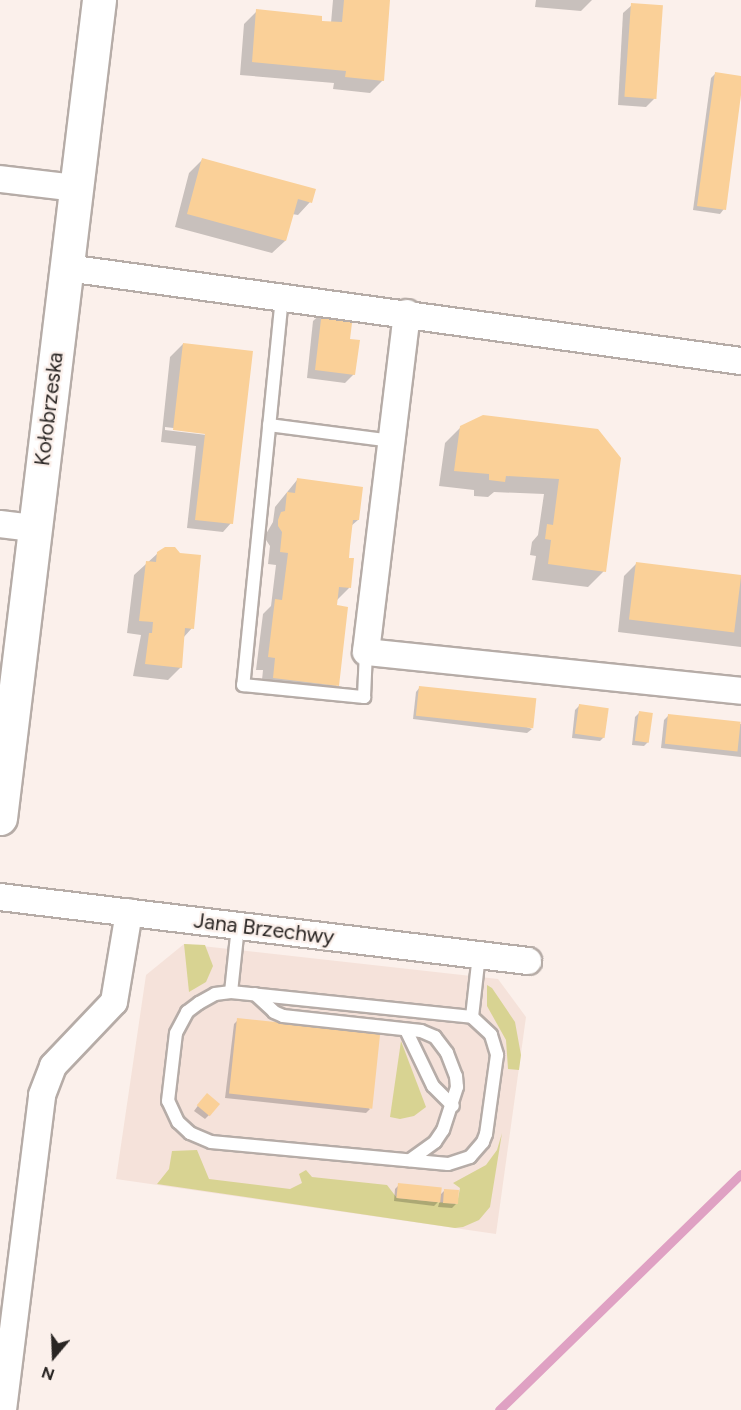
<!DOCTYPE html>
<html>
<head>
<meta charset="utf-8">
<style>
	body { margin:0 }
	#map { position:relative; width:741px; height:1410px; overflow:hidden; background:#fbf0eb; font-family:Figtree,sans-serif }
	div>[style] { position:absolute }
	.built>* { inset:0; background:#f5e2da }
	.green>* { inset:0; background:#d8d392 }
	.shadow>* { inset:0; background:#0003 }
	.stream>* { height:9px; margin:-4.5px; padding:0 4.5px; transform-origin:4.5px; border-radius:4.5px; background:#dfa1c3 }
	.building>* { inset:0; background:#fad098; transform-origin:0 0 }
	.roads { filter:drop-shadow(2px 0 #b6aca7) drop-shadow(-2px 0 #b6aca7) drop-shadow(0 2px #b6aca7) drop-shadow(0 -2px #b6aca7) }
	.lane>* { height:12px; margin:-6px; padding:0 6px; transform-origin:6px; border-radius:6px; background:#fff }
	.street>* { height:26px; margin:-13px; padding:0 13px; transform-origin:13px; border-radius:13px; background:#fff }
	.secondary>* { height:33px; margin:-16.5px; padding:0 16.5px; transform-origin:16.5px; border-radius:16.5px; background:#fff }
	span { translate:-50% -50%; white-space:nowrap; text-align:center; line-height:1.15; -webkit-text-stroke:4.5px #fbf0eb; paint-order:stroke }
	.street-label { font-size:21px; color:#292523 }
	.north { position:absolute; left:24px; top:1326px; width:60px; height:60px; -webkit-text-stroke:4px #fbf0eb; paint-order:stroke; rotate:199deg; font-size:16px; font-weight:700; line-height:24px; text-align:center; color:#292523 }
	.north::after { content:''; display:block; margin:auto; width:21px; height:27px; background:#292523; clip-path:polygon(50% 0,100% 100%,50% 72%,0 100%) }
</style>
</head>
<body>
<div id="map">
	<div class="built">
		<div style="clip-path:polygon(184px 944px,498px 979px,526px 1017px,496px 1234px,116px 1179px,146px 975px)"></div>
	</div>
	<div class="green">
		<div style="clip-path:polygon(184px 944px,205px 945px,213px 966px,206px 982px,189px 992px)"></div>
		<div style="clip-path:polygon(487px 985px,492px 988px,515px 1022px,521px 1055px,519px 1070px,508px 1069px,506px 1040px,487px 1006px)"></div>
		<div style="clip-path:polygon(401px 1041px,426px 1107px,414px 1116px,400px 1119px,390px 1117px)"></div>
		<div style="clip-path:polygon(502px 1133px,490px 1207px,479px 1220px,463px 1227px,455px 1228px,157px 1184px,169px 1169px,172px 1151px,197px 1150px,209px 1179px,290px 1189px,302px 1183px,299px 1174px,306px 1170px,312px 1177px,387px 1185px,397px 1198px,457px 1204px,460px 1188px,453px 1183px,486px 1165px,497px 1150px)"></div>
	</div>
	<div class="shadow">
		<div style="clip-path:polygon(333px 0,388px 0,383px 80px,370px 93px,333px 89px,334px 83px,240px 75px,244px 24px,257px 11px,331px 23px)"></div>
		<div style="clip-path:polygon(536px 0,592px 0,581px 11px,535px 7px)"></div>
		<div style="clip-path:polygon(632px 5px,655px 98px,646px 107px,618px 105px,623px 13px)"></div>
		<div style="clip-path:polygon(715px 74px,741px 77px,724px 209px,720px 214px,693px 210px,711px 78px)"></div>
		<div style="clip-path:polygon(202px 160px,310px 202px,298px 215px,292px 214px,285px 241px,272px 253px,175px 227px,189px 173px)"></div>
		<div style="clip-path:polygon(322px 313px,348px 340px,354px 374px,345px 383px,307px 378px,313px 321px)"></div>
		<div style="clip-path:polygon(evenodd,183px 344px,251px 352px,231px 523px,223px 532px,187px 528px,196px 446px,161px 442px,170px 357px,183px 344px,165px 427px,232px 435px,232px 438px,165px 430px,165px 427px)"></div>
		<div style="clip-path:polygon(461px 427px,598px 431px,604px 571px,588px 587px,532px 580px,536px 556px,530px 555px,532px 542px,538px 535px,544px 494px,494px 492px,488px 497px,474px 496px,474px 490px,439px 486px,445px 443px)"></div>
		<div style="clip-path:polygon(297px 480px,358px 520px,351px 526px,348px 545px,349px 588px,336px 601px,337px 685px,324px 698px,261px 690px,263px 670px,256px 670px,263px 614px,271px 606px,276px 565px,268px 564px,270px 546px,266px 540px,266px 534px,273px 522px,275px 507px)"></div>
		<div style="clip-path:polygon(158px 553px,192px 628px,183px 638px,181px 667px,168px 680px,133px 676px,141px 635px,127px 633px,134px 575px)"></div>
		<div style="clip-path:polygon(637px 563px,741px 576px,741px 647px,618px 632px,624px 576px)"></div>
		<div style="clip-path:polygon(420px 687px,532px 729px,527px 733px,413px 719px,416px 692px)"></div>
		<div style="clip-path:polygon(579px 706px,604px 737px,600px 741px,572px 738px,575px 710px)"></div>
		<div style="clip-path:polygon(639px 713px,648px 742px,644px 746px,632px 745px,635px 717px)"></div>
		<div style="clip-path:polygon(668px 716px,741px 724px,741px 757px,661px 748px,664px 720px)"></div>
		<div style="clip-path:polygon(238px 1020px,370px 1109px,366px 1113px,225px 1098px,234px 1024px)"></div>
		<div style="clip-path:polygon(203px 1099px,209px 1115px,205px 1119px,194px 1111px)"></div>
		<div style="clip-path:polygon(399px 1185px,439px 1196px,445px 1190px,456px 1204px,452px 1208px,438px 1207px,440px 1200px,434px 1206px,394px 1201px,395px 1189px)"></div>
	</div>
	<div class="stream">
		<div style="left:499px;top:1410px;width:338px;rotate:-44.3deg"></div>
	</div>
	<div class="building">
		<div style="clip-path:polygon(344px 0,390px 0,384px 81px,345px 77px,346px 71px,252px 62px,256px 9px,322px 16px,322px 21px,342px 22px)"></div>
		<div style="left:631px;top:3px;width:32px;height:94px;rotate:4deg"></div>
		<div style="clip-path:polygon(715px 72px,741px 76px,741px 95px,726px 210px,697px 206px)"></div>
		<div style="clip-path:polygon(202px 158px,316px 189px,312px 203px,298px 199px,286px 241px,187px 214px)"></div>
		<div style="clip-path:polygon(322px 311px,353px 315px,350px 339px,360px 340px,355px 375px,315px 370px)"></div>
		<div style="clip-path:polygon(183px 343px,253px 351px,233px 524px,195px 520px,205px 434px,173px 430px)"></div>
		<div style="clip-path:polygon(483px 415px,598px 429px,621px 458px,606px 572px,548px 564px,551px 540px,545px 539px,547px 524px,553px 525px,559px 479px,506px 476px,505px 482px,489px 480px,489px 474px,454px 471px,460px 426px)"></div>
		<div style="clip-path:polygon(297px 478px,363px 487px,359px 520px,353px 520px,350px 546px,349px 558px,354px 558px,351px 588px,339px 587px,337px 605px,348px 607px,339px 686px,273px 678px,275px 658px,268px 657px,275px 599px,282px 600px,288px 553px,280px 552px,282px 532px,278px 526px,278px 520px,281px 512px,285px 511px,287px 492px,295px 493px)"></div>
		<div style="clip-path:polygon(165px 547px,175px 547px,180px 553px,201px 555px,194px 629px,185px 628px,182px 668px,145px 664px,149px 633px,152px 633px,153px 622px,139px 621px,146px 561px,156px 562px,157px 552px)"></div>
		<div style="left:636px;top:562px;width:106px;height:58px;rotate:7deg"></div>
		<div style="left:419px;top:686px;width:118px;height:30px;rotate:6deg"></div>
		<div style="left:579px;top:704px;width:30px;height:30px;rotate:8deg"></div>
		<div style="left:639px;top:711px;width:14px;height:30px;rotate:8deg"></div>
		<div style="left:668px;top:714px;width:73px;height:30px;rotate:6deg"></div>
		<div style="left:237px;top:1018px;width:144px;height:76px;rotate:6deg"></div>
		<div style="left:207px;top:1093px;width:17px;height:16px;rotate:40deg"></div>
		<div style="left:398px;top:1183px;width:44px;height:15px;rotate:6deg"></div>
		<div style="left:444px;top:1189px;width:15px;height:14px;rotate:4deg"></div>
	</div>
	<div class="roads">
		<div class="lane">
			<div style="left:282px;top:297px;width:390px;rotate:95.7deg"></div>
			<div style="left:243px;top:685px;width:122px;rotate:5.7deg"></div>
			<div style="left:364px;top:697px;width:45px;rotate:-87.5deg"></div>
			<div style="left:269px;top:425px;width:124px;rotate:7.4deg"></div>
			<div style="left:231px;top:992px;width:242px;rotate:5.9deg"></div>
			<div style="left:472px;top:1017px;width:26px;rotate:43deg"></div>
			<div style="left:491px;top:1035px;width:21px;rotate:73deg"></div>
			<div style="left:497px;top:1055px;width:80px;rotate:97.9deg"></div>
			<div style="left:486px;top:1134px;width:9px;rotate:111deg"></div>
			<div style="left:483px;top:1142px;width:20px;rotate:131deg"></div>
			<div style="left:470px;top:1157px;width:23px;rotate:162deg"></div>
			<div style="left:448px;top:1164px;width:238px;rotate:-174.7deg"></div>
			<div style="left:211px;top:1142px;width:23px;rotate:-157deg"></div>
			<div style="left:190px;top:1133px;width:16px;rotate:-137deg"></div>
			<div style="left:178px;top:1122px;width:23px;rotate:-115deg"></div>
			<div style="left:168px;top:1101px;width:68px;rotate:-83.3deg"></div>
			<div style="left:176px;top:1033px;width:24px;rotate:-62deg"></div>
			<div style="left:187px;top:1012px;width:15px;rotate:-37deg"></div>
			<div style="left:199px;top:1003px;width:18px;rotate:-29deg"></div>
			<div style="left:215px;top:994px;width:16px;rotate:-7deg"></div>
			<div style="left:231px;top:992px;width:66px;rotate:-83.9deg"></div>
			<div style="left:255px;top:994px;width:26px;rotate:43deg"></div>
			<div style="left:274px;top:1012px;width:10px;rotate:24deg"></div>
			<div style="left:283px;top:1016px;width:139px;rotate:6.2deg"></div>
			<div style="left:421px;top:1031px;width:15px;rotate:23deg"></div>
			<div style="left:435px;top:1037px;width:20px;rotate:53deg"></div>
			<div style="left:447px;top:1053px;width:25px;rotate:69deg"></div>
			<div style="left:456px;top:1076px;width:11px;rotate:85deg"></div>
			<div style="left:457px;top:1087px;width:45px;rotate:108deg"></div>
			<div style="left:443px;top:1130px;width:14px;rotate:124deg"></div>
			<div style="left:435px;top:1142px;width:31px;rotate:144deg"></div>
			<div style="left:472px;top:1017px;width:62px;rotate:-83.6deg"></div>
			<div style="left:406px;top:1030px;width:62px;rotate:64.3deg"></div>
			<div style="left:433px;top:1086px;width:28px;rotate:45deg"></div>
		</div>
		<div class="street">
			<div style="left:0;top:179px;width:77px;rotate:6.8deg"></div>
			<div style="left:67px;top:268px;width:680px;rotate:7.86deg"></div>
			<div style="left:407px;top:313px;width:341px;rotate:96.9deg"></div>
			<div style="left:366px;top:652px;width:377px;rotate:5.9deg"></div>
			<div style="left:0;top:524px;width:35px;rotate:7deg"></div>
			<div style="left:0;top:897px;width:532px;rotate:6.91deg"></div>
			<div style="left:3px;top:1410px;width:317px;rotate:-82.9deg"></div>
			<div style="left:42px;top:1095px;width:31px;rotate:-69deg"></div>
			<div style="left:53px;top:1066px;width:88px;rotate:-46.4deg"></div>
			<div style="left:114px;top:1002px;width:91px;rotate:-80.5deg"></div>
		</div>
		<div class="secondary">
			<div style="left:0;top:818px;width:824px;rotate:-83.1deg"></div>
		</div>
	</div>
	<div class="street-label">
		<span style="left:49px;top:409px;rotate:-83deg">Kołobrzeska</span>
		<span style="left:264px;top:929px;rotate:7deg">Jana Brzechwy</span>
	</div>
	<div class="north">N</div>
</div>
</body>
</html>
